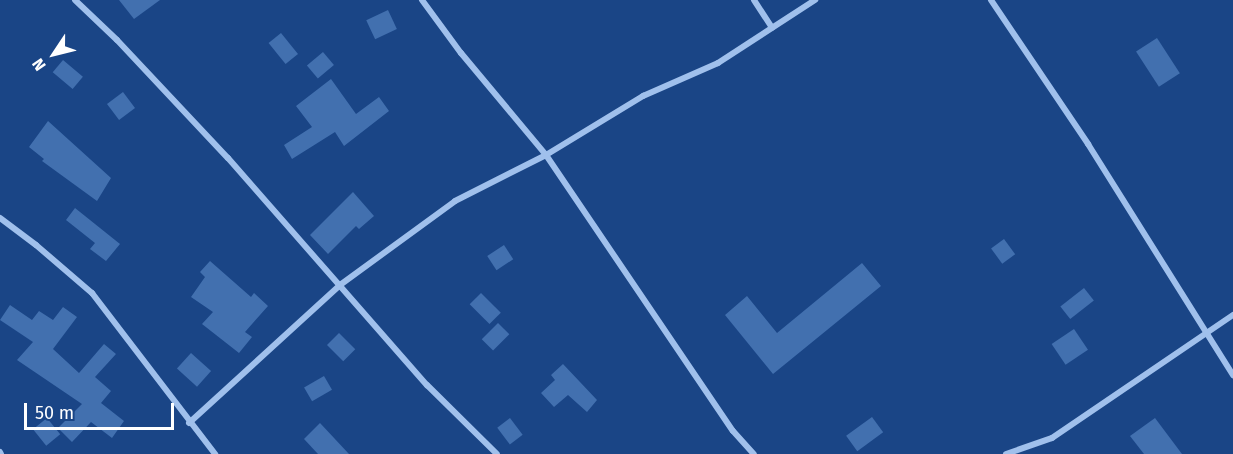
<!DOCTYPE html>
<html>
<head>
<meta charset="utf-8">
<style>
	body { margin:0 }
	#map { position:relative; width:1233px; height:454px; overflow:hidden; background:#1a4586; font-family:"Fira Sans",sans-serif }
	div>[style] { position:absolute }
	.building>* { inset:0; background:#4270af; transform-origin:0 0 }
	.street>* { height:6px; margin:-3px; padding:0 3px; transform-origin:3px; border-radius:3px; background:#a0c0ec }
	span { translate:-50% -50%; white-space:nowrap; text-align:center; line-height:1.15; -webkit-text-stroke:4.5px #1a4586; paint-order:stroke }
	.north { position:absolute; left:24px; top:24px; width:60px; height:60px; -webkit-text-stroke:4px #1a4586; paint-order:stroke; rotate:235deg; font-size:16px; font-weight:700; line-height:24px; text-align:center; color:#fff }
	.north::after { content:''; display:block; margin:auto; width:21px; height:27px; background:#fff; clip-path:polygon(50% 0,100% 100%,50% 72%,0 100%) }
	.scale { position:absolute; left:24px; top:403px; width:150px; height:27px; box-sizing:border-box; border:3px solid #fff; border-top:0; padding-left:8px; font-size:18px; line-height:21px; white-space:nowrap; color:#fff; -webkit-text-stroke:4px #1a4586; paint-order:stroke }
</style>
</head>
<body>
<div id="map">
	<div class="building">
		<div style="clip-path:polygon(119px 0,160px 0,134px 19px)"></div>
		<div style="left:388px;top:10px;width:21px;height:24px;rotate:65deg"></div>
		<div style="left:281px;top:33px;width:27px;height:16px;rotate:51deg"></div>
		<div style="left:1157px;top:38px;width:42px;height:25px;rotate:57deg"></div>
		<div style="left:323px;top:52px;width:17px;height:21px;rotate:50deg"></div>
		<div style="left:63px;top:60px;width:26px;height:16px;rotate:40deg"></div>
		<div style="clip-path:polygon(331px 79px,356px 114px,379px 97px,389px 111px,344px 146px,335px 132px,292px 159px,284px 145px,312px 127px,296px 106px)"></div>
		<div style="left:123px;top:92px;width:20px;height:20px;rotate:53deg"></div>
		<div style="clip-path:polygon(48px 121px,111px 178px,97px 201px,42px 161px,44px 159px,29px 147px)"></div>
		<div style="clip-path:polygon(353px 192px,374px 216px,359px 229px,356px 226px,328px 254px,310px 235px)"></div>
		<div style="clip-path:polygon(75px 208px,120px 244px,106px 261px,90px 249px,95px 243px,66px 220px)"></div>
		<div style="left:1004px;top:239px;width:19px;height:16px;rotate:54deg"></div>
		<div style="left:504px;top:245px;width:17px;height:20px;rotate:57deg"></div>
		<div style="clip-path:polygon(210px 261px,251px 297px,254px 293px,268px 306px,245px 332px,252px 337px,239px 353px,202px 324px,213px 312px,191px 297px,205px 277px,200px 272px)"></div>
		<div style="clip-path:polygon(862px 263px,881px 286px,773px 374px,725px 315px,747px 296px,777px 333px)"></div>
		<div style="left:1084px;top:288px;width:16px;height:30px;rotate:52deg"></div>
		<div style="left:481px;top:293px;width:28px;height:16px;rotate:45deg"></div>
		<div style="clip-path:polygon(10px 305px,32px 320px,39px 311px,53px 320px,63px 307px,77px 317px,53px 349px,79px 373px,104px 344px,116px 354px,95px 377px,111px 391px,101px 403px,124px 421px,112px 438px,91px 422px,72px 442px,58px 428px,82px 404px,17px 360px,33px 342px,0 320px)"></div>
		<div style="left:498px;top:323px;width:16px;height:23px;rotate:45deg"></div>
		<div style="left:1074px;top:329px;width:25px;height:27px;rotate:56deg"></div>
		<div style="left:339px;top:333px;width:23px;height:17px;rotate:45deg"></div>
		<div style="left:191px;top:353px;width:27px;height:21px;rotate:42deg"></div>
		<div style="clip-path:polygon(563px 364px,597px 400px,587px 412px,568px 395px,554px 407px,541px 393px,555px 380px,551px 375px)"></div>
		<div style="left:324px;top:376px;width:16px;height:23px;rotate:60deg"></div>
		<div style="left:872px;top:417px;width:19px;height:32px;rotate:54deg"></div>
		<div style="left:47px;top:418px;width:21px;height:18px;rotate:51deg"></div>
		<div style="left:510px;top:418px;width:21px;height:16px;rotate:53deg"></div>
		<div style="clip-path:polygon(1155px 418px,1182px 454px,1144px 454px,1130px 436px)"></div>
		<div style="clip-path:polygon(320px 423px,349px 454px,318px 454px,304px 439px)"></div>
	</div>
	<div class="street">
		<div style="left:75px;top:0;width:58px;rotate:43.6deg"></div>
		<div style="left:117px;top:40px;width:162px;rotate:46.8deg"></div>
		<div style="left:228px;top:158px;width:302px;rotate:48.8deg"></div>
		<div style="left:427px;top:385px;width:98px;rotate:44.6deg"></div>
		<div style="left:422px;top:0;width:66px;rotate:53.7deg"></div>
		<div style="left:461px;top:53px;width:133px;rotate:50.2deg"></div>
		<div style="left:546px;top:155px;width:333px;rotate:55.9deg"></div>
		<div style="left:733px;top:431px;width:31px;rotate:48deg"></div>
		<div style="left:754px;top:0;width:33px;rotate:57deg"></div>
		<div style="left:991px;top:0;width:174px;rotate:56deg"></div>
		<div style="left:1088px;top:144px;width:273px;rotate:57.9deg"></div>
		<div style="left:0;top:218px;width:45px;rotate:36.9deg"></div>
		<div style="left:36px;top:245px;width:74px;rotate:40.6deg"></div>
		<div style="left:92px;top:293px;width:203px;rotate:52.6deg"></div>
		<div style="left:189px;top:423px;width:205px;rotate:-42.4deg"></div>
		<div style="left:340px;top:285px;width:142px;rotate:-36.1deg"></div>
		<div style="left:455px;top:201px;width:102px;rotate:-26.8deg"></div>
		<div style="left:546px;top:155px;width:114px;rotate:-31.3deg"></div>
		<div style="left:643px;top:96px;width:82px;rotate:-23.7deg"></div>
		<div style="left:718px;top:63px;width:116px;rotate:-33deg"></div>
		<div style="left:0;top:452px;width:2px;rotate:63deg"></div>
		<div style="left:1006px;top:454px;width:49px;rotate:-19.2deg"></div>
		<div style="left:1052px;top:438px;width:219px;rotate:-34.2deg"></div>
	</div>
	<div class="north">N</div>
	<div class="scale">50 m</div>
</div>
</body>
</html>
